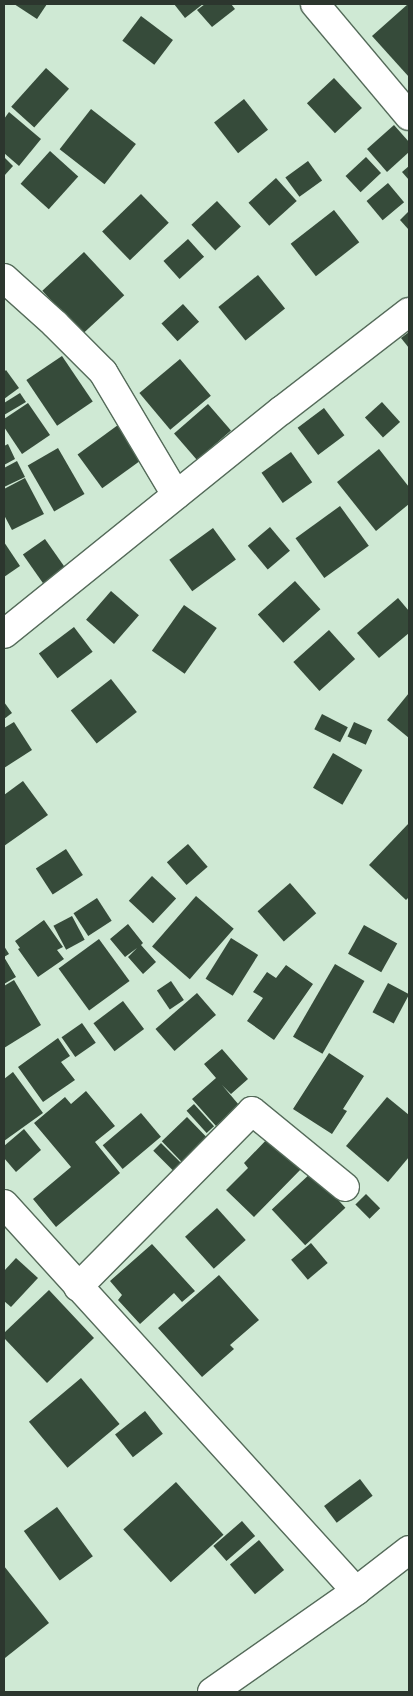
<!DOCTYPE html>
<html>
<head>
<meta charset="utf-8">
<style>
	body { margin:0 }
	#map { position:relative; width:413px; height:1696px; overflow:hidden; background:#cfe9d4; font-family:"Public Sans",sans-serif }
	div>[style] { position:absolute }
	.building>* { inset:0; background:#364b3a; transform-origin:0 0 }
	.roads { filter:drop-shadow(1px 0 #556b5a) drop-shadow(-1px 0 #556b5a) drop-shadow(0 1px #556b5a) drop-shadow(0 -1px #556b5a) }
	.minor>* { height:28px; margin:-14px; padding:0 14px; transform-origin:14px; border-radius:14px; background:#fff }
	span { translate:-50% -50%; white-space:nowrap; text-align:center; line-height:1.15; -webkit-text-stroke:5px #cfe9d4; paint-order:stroke }
	.frame { position:absolute; inset:0; border:5px solid #2c362e; pointer-events:none }
</style>
</head>
<body>
<div id="map">
	<div class="building">
		<div style="clip-path:polygon(14px 4px,47px 4px,37px 19px)"></div>
		<div style="clip-path:polygon(174px 4px,203px 4px,185px 18px)"></div>
		<div style="clip-path:polygon(205px 4px,231px 4px,235px 9px,212px 27px,197px 10px)"></div>
		<div style="clip-path:polygon(408px 4px,409px 4px,409px 77px,372px 36px)"></div>
		<div style="left:141px;top:16px;width:40px;height:31px;rotate:37deg"></div>
		<div style="left:46px;top:68px;width:31px;height:52px;rotate:42deg"></div>
		<div style="left:334px;top:78px;width:41px;height:37px;rotate:47deg"></div>
		<div style="left:244px;top:99px;width:39px;height:38px;rotate:52deg"></div>
		<div style="left:91px;top:109px;width:57px;height:51px;rotate:38deg"></div>
		<div style="clip-path:polygon(9px 112px,41px 139px,19px 166px,4px 153px,4px 119px)"></div>
		<div style="clip-path:polygon(394px 125px,409px 142px,409px 152px,387px 172px,367px 149px)"></div>
		<div style="left:50px;top:151px;width:38px;height:44px;rotate:42deg"></div>
		<div style="clip-path:polygon(4px 157px,13px 166px,4px 176px)"></div>
		<div style="left:366px;top:157px;width:22px;height:28px;rotate:47deg"></div>
		<div style="left:308px;top:161px;width:24px;height:28px;rotate:54deg"></div>
		<div style="clip-path:polygon(409px 166px,409px 180px,402px 172px)"></div>
		<div style="left:276px;top:178px;width:31px;height:37px;rotate:48deg"></div>
		<div style="left:388px;top:183px;width:25px;height:28px;rotate:50deg"></div>
		<div style="left:141px;top:194px;width:40px;height:54px;rotate:46deg"></div>
		<div style="left:217px;top:201px;width:35px;height:35px;rotate:47deg"></div>
		<div style="left:334px;top:210px;width:41px;height:55px;rotate:52deg"></div>
		<div style="clip-path:polygon(409px 211px,409px 230px,400px 220px)"></div>
		<div style="left:188px;top:239px;width:24px;height:33px;rotate:48deg"></div>
		<div style="left:84px;top:252px;width:59px;height:57px;rotate:47deg"></div>
		<div style="left:258px;top:275px;width:43px;height:51px;rotate:51deg"></div>
		<div style="left:183px;top:304px;width:24px;height:29px;rotate:48deg"></div>
		<div style="clip-path:polygon(409px 332px,409px 348px,401px 338px)"></div>
		<div style="left:62px;top:356px;width:55px;height:43px;rotate:56deg"></div>
		<div style="left:180px;top:359px;width:48px;height:53px;rotate:50deg"></div>
		<div style="clip-path:polygon(6px 370px,19px 388px,4px 399px,4px 372px)"></div>
		<div style="clip-path:polygon(20px 393px,26px 402px,4px 415px,4px 403px)"></div>
		<div style="left:382px;top:402px;width:27px;height:23px;rotate:48deg"></div>
		<div style="clip-path:polygon(28px 403px,50px 435px,22px 454px,4px 427px,4px 419px)"></div>
		<div style="left:208px;top:404px;width:35px;height:45px;rotate:49deg"></div>
		<div style="left:324px;top:408px;width:34px;height:33px;rotate:53deg"></div>
		<div style="left:118px;top:425px;width:42px;height:50px;rotate:54deg"></div>
		<div style="clip-path:polygon(8px 444px,15px 459px,4px 465px,4px 446px)"></div>
		<div style="left:58px;top:448px;width:53px;height:35px;rotate:60deg"></div>
		<div style="clip-path:polygon(379px 449px,409px 487px,409px 504px,376px 531px,337px 482px)"></div>
		<div style="left:291px;top:452px;width:37px;height:36px;rotate:55deg"></div>
		<div style="clip-path:polygon(17px 461px,25px 477px,4px 487px,4px 468px)"></div>
		<div style="clip-path:polygon(25px 478px,44px 514px,12px 530px,4px 515px,4px 489px)"></div>
		<div style="left:340px;top:506px;width:49px;height:55px;rotate:54deg"></div>
		<div style="left:270px;top:527px;width:31px;height:29px;rotate:50deg"></div>
		<div style="left:213px;top:528px;width:39px;height:54px;rotate:54deg"></div>
		<div style="left:45px;top:539px;width:37px;height:27px;rotate:55deg"></div>
		<div style="clip-path:polygon(4px 542px,20px 566px,4px 577px)"></div>
		<div style="left:295px;top:581px;width:38px;height:50px;rotate:48deg"></div>
		<div style="left:111px;top:591px;width:37px;height:38px;rotate:41deg"></div>
		<div style="clip-path:polygon(398px 598px,409px 611px,409px 633px,379px 658px,357px 633px)"></div>
		<div style="left:184px;top:605px;width:40px;height:56px;rotate:35deg"></div>
		<div style="left:74px;top:627px;width:31px;height:44px;rotate:53deg"></div>
		<div style="left:329px;top:630px;width:39px;height:48px;rotate:48deg"></div>
		<div style="left:111px;top:679px;width:42px;height:51px;rotate:52deg"></div>
		<div style="clip-path:polygon(409px 693px,409px 738px,387px 720px)"></div>
		<div style="clip-path:polygon(4px 702px,12px 713px,4px 719px)"></div>
		<div style="left:322px;top:714px;width:29px;height:17px;rotate:27deg"></div>
		<div style="clip-path:polygon(14px 722px,32px 750px,4px 768px,4px 728px)"></div>
		<div style="left:354px;top:722px;width:20px;height:16px;rotate:24deg"></div>
		<div style="left:333px;top:753px;width:34px;height:40px;rotate:30deg"></div>
		<div style="clip-path:polygon(23px 781px,48px 815px,4px 846px,4px 795px)"></div>
		<div style="clip-path:polygon(409px 823px,409px 897px,406px 900px,369px 865px)"></div>
		<div style="left:188px;top:844px;width:30px;height:28px;rotate:49deg"></div>
		<div style="left:66px;top:849px;width:31px;height:36px;rotate:57deg"></div>
		<div style="left:152px;top:876px;width:33px;height:34px;rotate:43deg"></div>
		<div style="left:290px;top:883px;width:40px;height:43px;rotate:49deg"></div>
		<div style="left:196px;top:896px;width:50px;height:67px;rotate:41deg"></div>
		<div style="left:97px;top:898px;width:27px;height:28px;rotate:57deg"></div>
		<div style="left:72px;top:916px;width:27px;height:21px;rotate:62deg"></div>
		<div style="clip-path:polygon(44px 920px,63px 947px,57px 950px,64px 959px,38px 977px,18px 949px,20px 948px,15px 941px)"></div>
		<div style="clip-path:polygon(128px 924px,143px 943px,141px 945px,156px 962px,143px 974px,128px 957px,137px 948px,125px 957px,110px 939px)"></div>
		<div style="left:364px;top:925px;width:38px;height:33px;rotate:29deg"></div>
		<div style="left:231px;top:938px;width:32px;height:48px;rotate:32deg"></div>
		<div style="left:99px;top:939px;width:52px;height:50px;rotate:54deg"></div>
		<div style="clip-path:polygon(4px 946px,9px 954px,4px 957px,16px 977px,4px 984px)"></div>
		<div style="left:335px;top:964px;width:34px;height:84px;rotate:30deg"></div>
		<div style="clip-path:polygon(286px 965px,313px 984px,274px 1040px,247px 1021px,263px 998px,253px 992px,267px 972px,276px 978px)"></div>
		<div style="clip-path:polygon(14px 980px,41px 1025px,4px 1048px,4px 986px)"></div>
		<div style="left:171px;top:981px;width:23px;height:17px;rotate:56deg"></div>
		<div style="left:388px;top:983px;width:24px;height:33px;rotate:28deg"></div>
		<div style="left:197px;top:993px;width:29px;height:55px;rotate:49deg"></div>
		<div style="left:123px;top:1001px;width:35px;height:37px;rotate:53deg"></div>
		<div style="left:82px;top:1023px;width:24px;height:25px;rotate:55deg"></div>
		<div style="clip-path:polygon(58px 1038px,70px 1056px,61px 1062px,75px 1080px,43px 1102px,18px 1067px)"></div>
		<div style="clip-path:polygon(222px 1049px,248px 1079px,231px 1094px,222px 1085px,239px 1105px,216px 1126px,192px 1099px,216px 1078px,204px 1064px)"></div>
		<div style="clip-path:polygon(329px 1053px,364px 1076px,343px 1109px,347px 1111px,332px 1134px,293px 1109px)"></div>
		<div style="clip-path:polygon(13px 1072px,43px 1113px,4px 1141px,4px 1079px)"></div>
		<div style="clip-path:polygon(86px 1091px,115px 1126px,95px 1142px,120px 1173px,56px 1227px,33px 1199px,71px 1167px,34px 1123px,65px 1097px,71px 1104px)"></div>
		<div style="clip-path:polygon(387px 1097px,409px 1115px,409px 1157px,388px 1182px,346px 1146px)"></div>
		<div style="left:194px;top:1104px;width:30px;height:10px;rotate:48deg"></div>
		<div style="left:141px;top:1113px;width:31px;height:50px;rotate:50deg"></div>
		<div style="left:187px;top:1117px;width:30px;height:35px;rotate:46deg"></div>
		<div style="clip-path:polygon(24px 1129px,41px 1150px,16px 1172px,4px 1158px,4px 1146px)"></div>
		<div style="clip-path:polygon(271px 1135px,303px 1167px,254px 1217px,226px 1190px,248px 1168px,244px 1163px)"></div>
		<div style="left:161px;top:1143px;width:28px;height:11px;rotate:45deg"></div>
		<div style="left:312px;top:1172px;width:49px;height:55px;rotate:47deg"></div>
		<div style="left:366px;top:1194px;width:20px;height:15px;rotate:45deg"></div>
		<div style="left:217px;top:1208px;width:43px;height:43px;rotate:48deg"></div>
		<div style="left:311px;top:1243px;width:26px;height:26px;rotate:50deg"></div>
		<div style="clip-path:polygon(152px 1244px,195px 1291px,182px 1302px,174px 1293px,140px 1324px,118px 1300px,122px 1295px,110px 1281px)"></div>
		<div style="clip-path:polygon(16px 1258px,38px 1278px,11px 1307px,4px 1301px,4px 1271px)"></div>
		<div style="clip-path:polygon(219px 1275px,259px 1320px,230px 1345px,234px 1349px,202px 1377px,158px 1328px)"></div>
		<div style="clip-path:polygon(49px 1290px,94px 1338px,47px 1383px,4px 1338px,4px 1333px)"></div>
		<div style="left:81px;top:1378px;width:60px;height:68px;rotate:50deg"></div>
		<div style="left:145px;top:1411px;width:29px;height:38px;rotate:52deg"></div>
		<div style="left:360px;top:1479px;width:21px;height:45px;rotate:53deg"></div>
		<div style="left:176px;top:1482px;width:71px;height:71px;rotate:48deg"></div>
		<div style="left:57px;top:1507px;width:61px;height:41px;rotate:54deg"></div>
		<div style="left:242px;top:1521px;width:20px;height:38px;rotate:49deg"></div>
		<div style="left:259px;top:1540px;width:39px;height:38px;rotate:50deg"></div>
		<div style="clip-path:polygon(4px 1566px,49px 1623px,5px 1658px,4px 1657px)"></div>
	</div>
	<div class="roads">
		<div class="minor">
			<div style="left:315px;top:4px;width:146px;rotate:50deg"></div>
			<div style="left:4px;top:278px;width:69px;rotate:42deg"></div>
			<div style="left:55px;top:324px;width:68px;rotate:45deg"></div>
			<div style="left:103px;top:372px;width:143px;rotate:59.3deg"></div>
			<div style="left:4px;top:634px;width:357px;rotate:-38.9deg"></div>
			<div style="left:282px;top:410px;width:160px;rotate:-37.7deg"></div>
			<div style="left:4px;top:1204px;width:523px;rotate:47.71deg"></div>
			<div style="left:78px;top:1287px;width:247px;rotate:-45.3deg"></div>
			<div style="left:252px;top:1111px;width:120px;rotate:39.3deg"></div>
			<div style="left:212px;top:1692px;width:176px;rotate:-35deg"></div>
			<div style="left:356px;top:1591px;width:67px;rotate:-37.7deg"></div>
		</div>
	</div>
	<div class="frame"></div>
</div>
</body>
</html>
